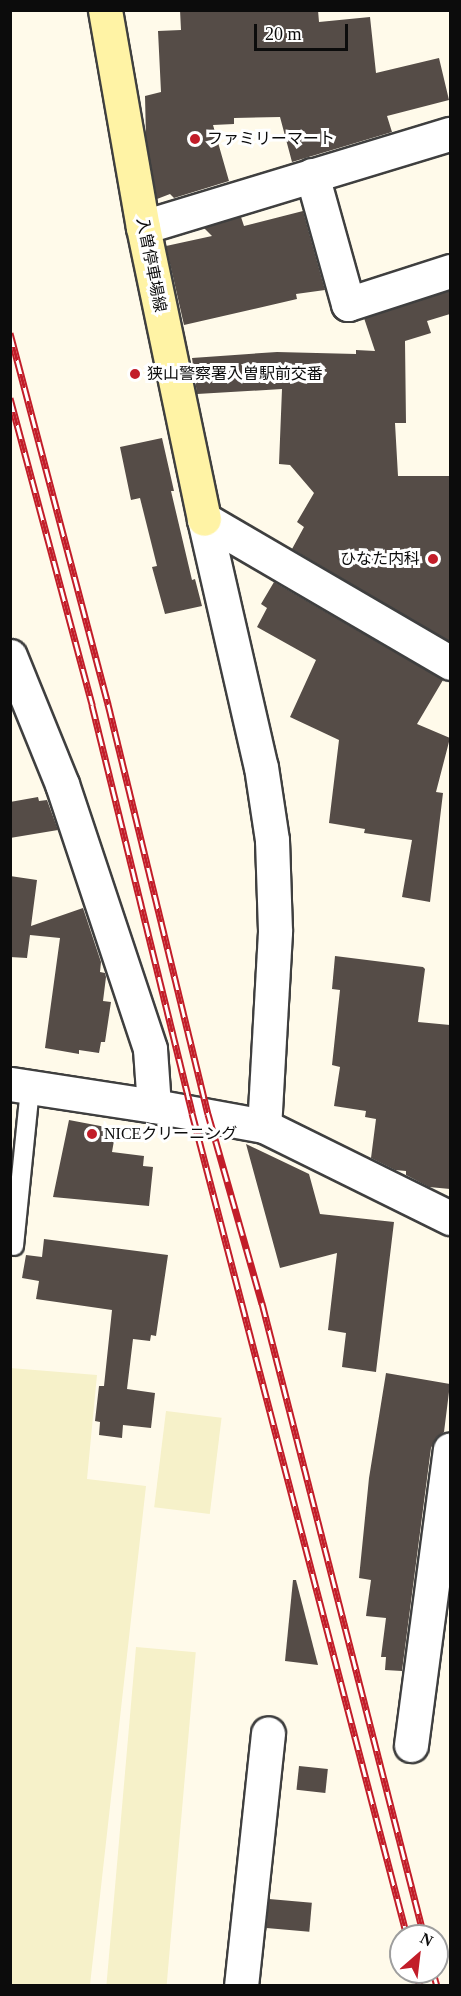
<!DOCTYPE html>
<html>
<head>
<meta charset="utf-8">
<style>
	body { margin:0 }
	#map { position:relative; width:461px; height:1996px; overflow:hidden; background:#fffaea; font-family:"Times New Roman","Noto Sans JP",serif }
	div>[style] { position:absolute }
	.farmland>* { inset:0; background:#f6f1c9; transform-origin:0 0 }
	.building>* { inset:0; background:#554c47; transform-origin:0 0 }
	.roads { filter:drop-shadow(2px 0 #3f3f3f) drop-shadow(-2px 0 #3f3f3f) drop-shadow(0 2px #3f3f3f) drop-shadow(0 -2px #3f3f3f) }
	.lane>* { height:18px; margin:-9px; padding:0 9px; transform-origin:9px; border-radius:9px; background:#fff }
	.street>* { height:33px; margin:-16.5px; padding:0 16.5px; transform-origin:16.5px; border-radius:16.5px; background:#fff }
	.secondary>* { height:33px; margin:-16.5px; padding:0 16.5px; transform-origin:16.5px; border-radius:16.5px; background:#fff3a5 }
	.rail>* { height:7px; margin-top:-3.5px; transform-origin:0; background:repeating-linear-gradient(90deg,#fff 0 14px,#c21d29 0 28px); box-sizing:border-box; border-block:2px solid #c21d29 }
	.dots>* { width:16px; height:16px; translate:-50% -50%; box-sizing:border-box; border:3px solid #fff; border-radius:50% }
	span { translate:-50% -50%; white-space:nowrap; text-align:center; line-height:1.15; -webkit-text-stroke:6px #fff; paint-order:stroke }
	.poi-label { font-size:16px; color:#0c0c0c }
	.left { translate:0 -50%; text-align:left }
	.right { translate:-100% -50%; text-align:right }
	.street-label { font-size:16px; color:#0c0c0c }
	.frame { position:absolute; inset:0; border:12px solid #0c0c0c; pointer-events:none }
	.north { position:absolute; left:389px; top:1924px; width:60px; height:60px; box-sizing:border-box; background:#fff; border:2px solid #9e9e9e; border-radius:50%; rotate:28deg; font-size:16px; font-weight:700; line-height:24px; text-align:center; color:#0c0c0c }
	.north::after { content:''; display:block; margin:auto; width:21px; height:27px; background:#c21d29; clip-path:polygon(50% 0,100% 100%,50% 72%,0 100%) }
	.scale { position:absolute; left:254px; top:24px; width:94px; height:27px; box-sizing:border-box; border:3px solid #0c0c0c; border-top:0; padding-left:8px; font-size:18px; line-height:21px; white-space:nowrap; color:#0c0c0c; -webkit-text-stroke:4px #fff; paint-order:stroke }
</style>
</head>
<body>
<div id="map">
	<div class="farmland">
		<div style="clip-path:polygon(10px 1368px,97px 1375px,87px 1479px,146px 1486px,90px 1985px,11px 1985px)"></div>
		<div style="left:166px;top:1411px;width:56px;height:97px;rotate:7deg"></div>
		<div style="left:136px;top:1647px;width:60px;height:340px;rotate:5deg"></div>
	</div>
	<div class="building">
		<div style="clip-path:polygon(180px 10px,318px 10px,319px 22px,370px 17px,376px 73px,439px 58px,449px 100px,387px 116px,392px 132px,292px 162px,280px 117px,234px 118px,234px 124px,213px 125px,229px 181px,174px 198px,170px 194px,157px 199px,146px 138px,145px 96px,161px 92px,158px 31px,181px 30px)"></div>
		<div style="clip-path:polygon(303px 211px,325px 290px,296px 294px,297px 299px,184px 325px,166px 246px,212px 236px,204px 228px,241px 217px,244px 226px)"></div>
		<div style="clip-path:polygon(450px 291px,450px 314px,427px 321px,431px 333px,405px 341px,406px 423px,395px 423px,398px 476px,450px 476px,450px 642px,292px 549px,304px 527px,297px 522px,314px 493px,290px 465px,279px 464px,282px 389px,197px 394px,192px 358px,277px 352px,356px 354px,356px 350px,375px 351px,364px 318px)"></div>
		<div style="clip-path:polygon(162px 438px,174px 491px,171px 491px,192px 580px,195px 579px,202px 606px,165px 614px,152px 567px,157px 566px,140px 498px,131px 500px,120px 447px)"></div>
		<div style="clip-path:polygon(274px 582px,443px 680px,417px 724px,450px 738px,436px 792px,443px 793px,430px 902px,402px 897px,412px 840px,364px 833px,365px 829px,329px 823px,339px 740px,290px 717px,316px 660px,257px 627px,267px 608px,261px 604px)"></div>
		<div style="clip-path:polygon(38px 797px,39px 801px,47px 800px,58px 830px,10px 838px,10px 802px)"></div>
		<div style="clip-path:polygon(10px 876px,37px 880px,31px 926px,83px 908px,101px 962px,100px 972px,105px 973px,106px 977px,103px 1001px,111px 1002px,105px 1042px,101px 1042px,99px 1053px,79px 1050px,79px 1054px,45px 1048px,60px 938px,30px 935px,27px 958px,10px 957px)"></div>
		<div style="clip-path:polygon(335px 956px,423px 967px,425px 969px,418px 1022px,450px 1025px,450px 1189px,429px 1187px,406px 1175px,406px 1171px,395px 1170px,371px 1158px,376px 1119px,365px 1117px,366px 1111px,334px 1106px,340px 1067px,332px 1065px,340px 990px,332px 989px)"></div>
		<div style="clip-path:polygon(69px 1120px,116px 1129px,112px 1152px,144px 1156px,143px 1166px,153px 1167px,149px 1206px,53px 1197px)"></div>
		<div style="clip-path:polygon(246px 1144px,309px 1174px,320px 1214px,394px 1222px,376px 1372px,342px 1367px,346px 1333px,328px 1330px,337px 1253px,280px 1268px)"></div>
		<div style="clip-path:polygon(44px 1239px,168px 1255px,156px 1336px,151px 1335px,150px 1341px,133px 1339px,127px 1389px,155px 1393px,151px 1428px,123px 1425px,122px 1438px,99px 1435px,100px 1422px,95px 1421px,99px 1386px,104px 1386px,112px 1310px,36px 1299px,39px 1281px,22px 1278px,26px 1255px,42px 1257px)"></div>
		<div style="clip-path:polygon(386px 1373px,450px 1384px,444px 1432px,436px 1438px,431px 1448px,402px 1671px,385px 1670px,386px 1657px,381px 1657px,386px 1618px,366px 1616px,371px 1580px,359px 1578px,369px 1478px)"></div>
		<div style="clip-path:polygon(293px 1580px,296px 1580px,318px 1665px,285px 1661px)"></div>
		<div style="left:299px;top:1766px;width:29px;height:24px;rotate:6deg"></div>
		<div style="left:269px;top:1899px;width:43px;height:29px;rotate:5deg"></div>
	</div>
	<div class="roads">
		<div class="lane">
			<div style="left:14px;top:1246px;width:159px;rotate:-84.2deg"></div>
		</div>
		<div class="street">
			<div style="left:312px;top:175px;width:134px;rotate:74.4deg"></div>
			<div style="left:348px;top:304px;width:107px;rotate:-17.9deg"></div>
			<div style="left:143px;top:227px;width:321px;rotate:-16.9deg"></div>
			<div style="left:204px;top:519px;width:254px;rotate:77.1deg"></div>
			<div style="left:261px;top:767px;width:74px;rotate:81.4deg"></div>
			<div style="left:272px;top:840px;width:92px;rotate:88.1deg"></div>
			<div style="left:275px;top:932px;width:194px;rotate:93.2deg"></div>
			<div style="left:204px;top:519px;width:285px;rotate:30.3deg"></div>
			<div style="left:10px;top:656px;width:138px;rotate:67.9deg"></div>
			<div style="left:62px;top:784px;width:279px;rotate:71.6deg"></div>
			<div style="left:150px;top:1049px;width:57px;rotate:86deg"></div>
			<div style="left:154px;top:1106px;width:146px;rotate:-171.3deg"></div>
			<div style="left:154px;top:1106px;width:112px;rotate:10.3deg"></div>
			<div style="left:264px;top:1126px;width:208px;rotate:26.3deg"></div>
			<div style="left:411px;top:1745px;width:298px;rotate:-82.5deg"></div>
			<div style="left:241px;top:1986px;width:254px;rotate:-83.9deg"></div>
		</div>
		<div class="secondary">
			<div style="left:105px;top:10px;width:220px;rotate:80.1deg"></div>
			<div style="left:143px;top:227px;width:298px;rotate:78.2deg"></div>
		</div>
	</div>
	<div class="rail">
		<div style="left:10px;top:333px;width:384px;rotate:75.2deg"></div>
		<div style="left:108px;top:704px;width:422px;rotate:76.3deg"></div>
		<div style="left:208px;top:1114px;width:197px;rotate:74.1deg"></div>
		<div style="left:262px;top:1303px;width:653px;rotate:75.64deg"></div>
		<div style="left:10px;top:398px;width:318px;rotate:75deg"></div>
		<div style="left:92px;top:705px;width:420px;rotate:76.2deg"></div>
		<div style="left:192px;top:1113px;width:851px;rotate:75.36deg"></div>
		<div style="left:416px;top:1972px;width:15px;rotate:74deg"></div>
		<div style="left:433px;top:1972px;width:15px;rotate:74deg"></div>
	</div>
	<div class="dots">
		<div style="left:195px;top:139px;background:#c21d29"></div>
		<div style="left:135px;top:374px;background:#c21d29"></div>
		<div style="left:433px;top:559px;background:#c21d29"></div>
		<div style="left:92px;top:1134px;background:#c21d29"></div>
	</div>
	<div class="poi-label">
		<span class="left" style="left:207px;top:139px">ファミリーマート</span>
		<span class="left" style="left:147px;top:374px">狭山警察署入曽駅前交番</span>
		<span class="right" style="left:420px;top:559px">ひなた内科</span>
		<span class="left" style="left:104px;top:1134px">NICEクリーニング</span>
	</div>
	<div class="street-label">
		<span style="left:151px;top:265px;rotate:79deg">入曽停車場線</span>
	</div>
	<div class="frame"></div>
	<div class="north">N</div>
	<div class="scale">20 m</div>
</div>
</body>
</html>
